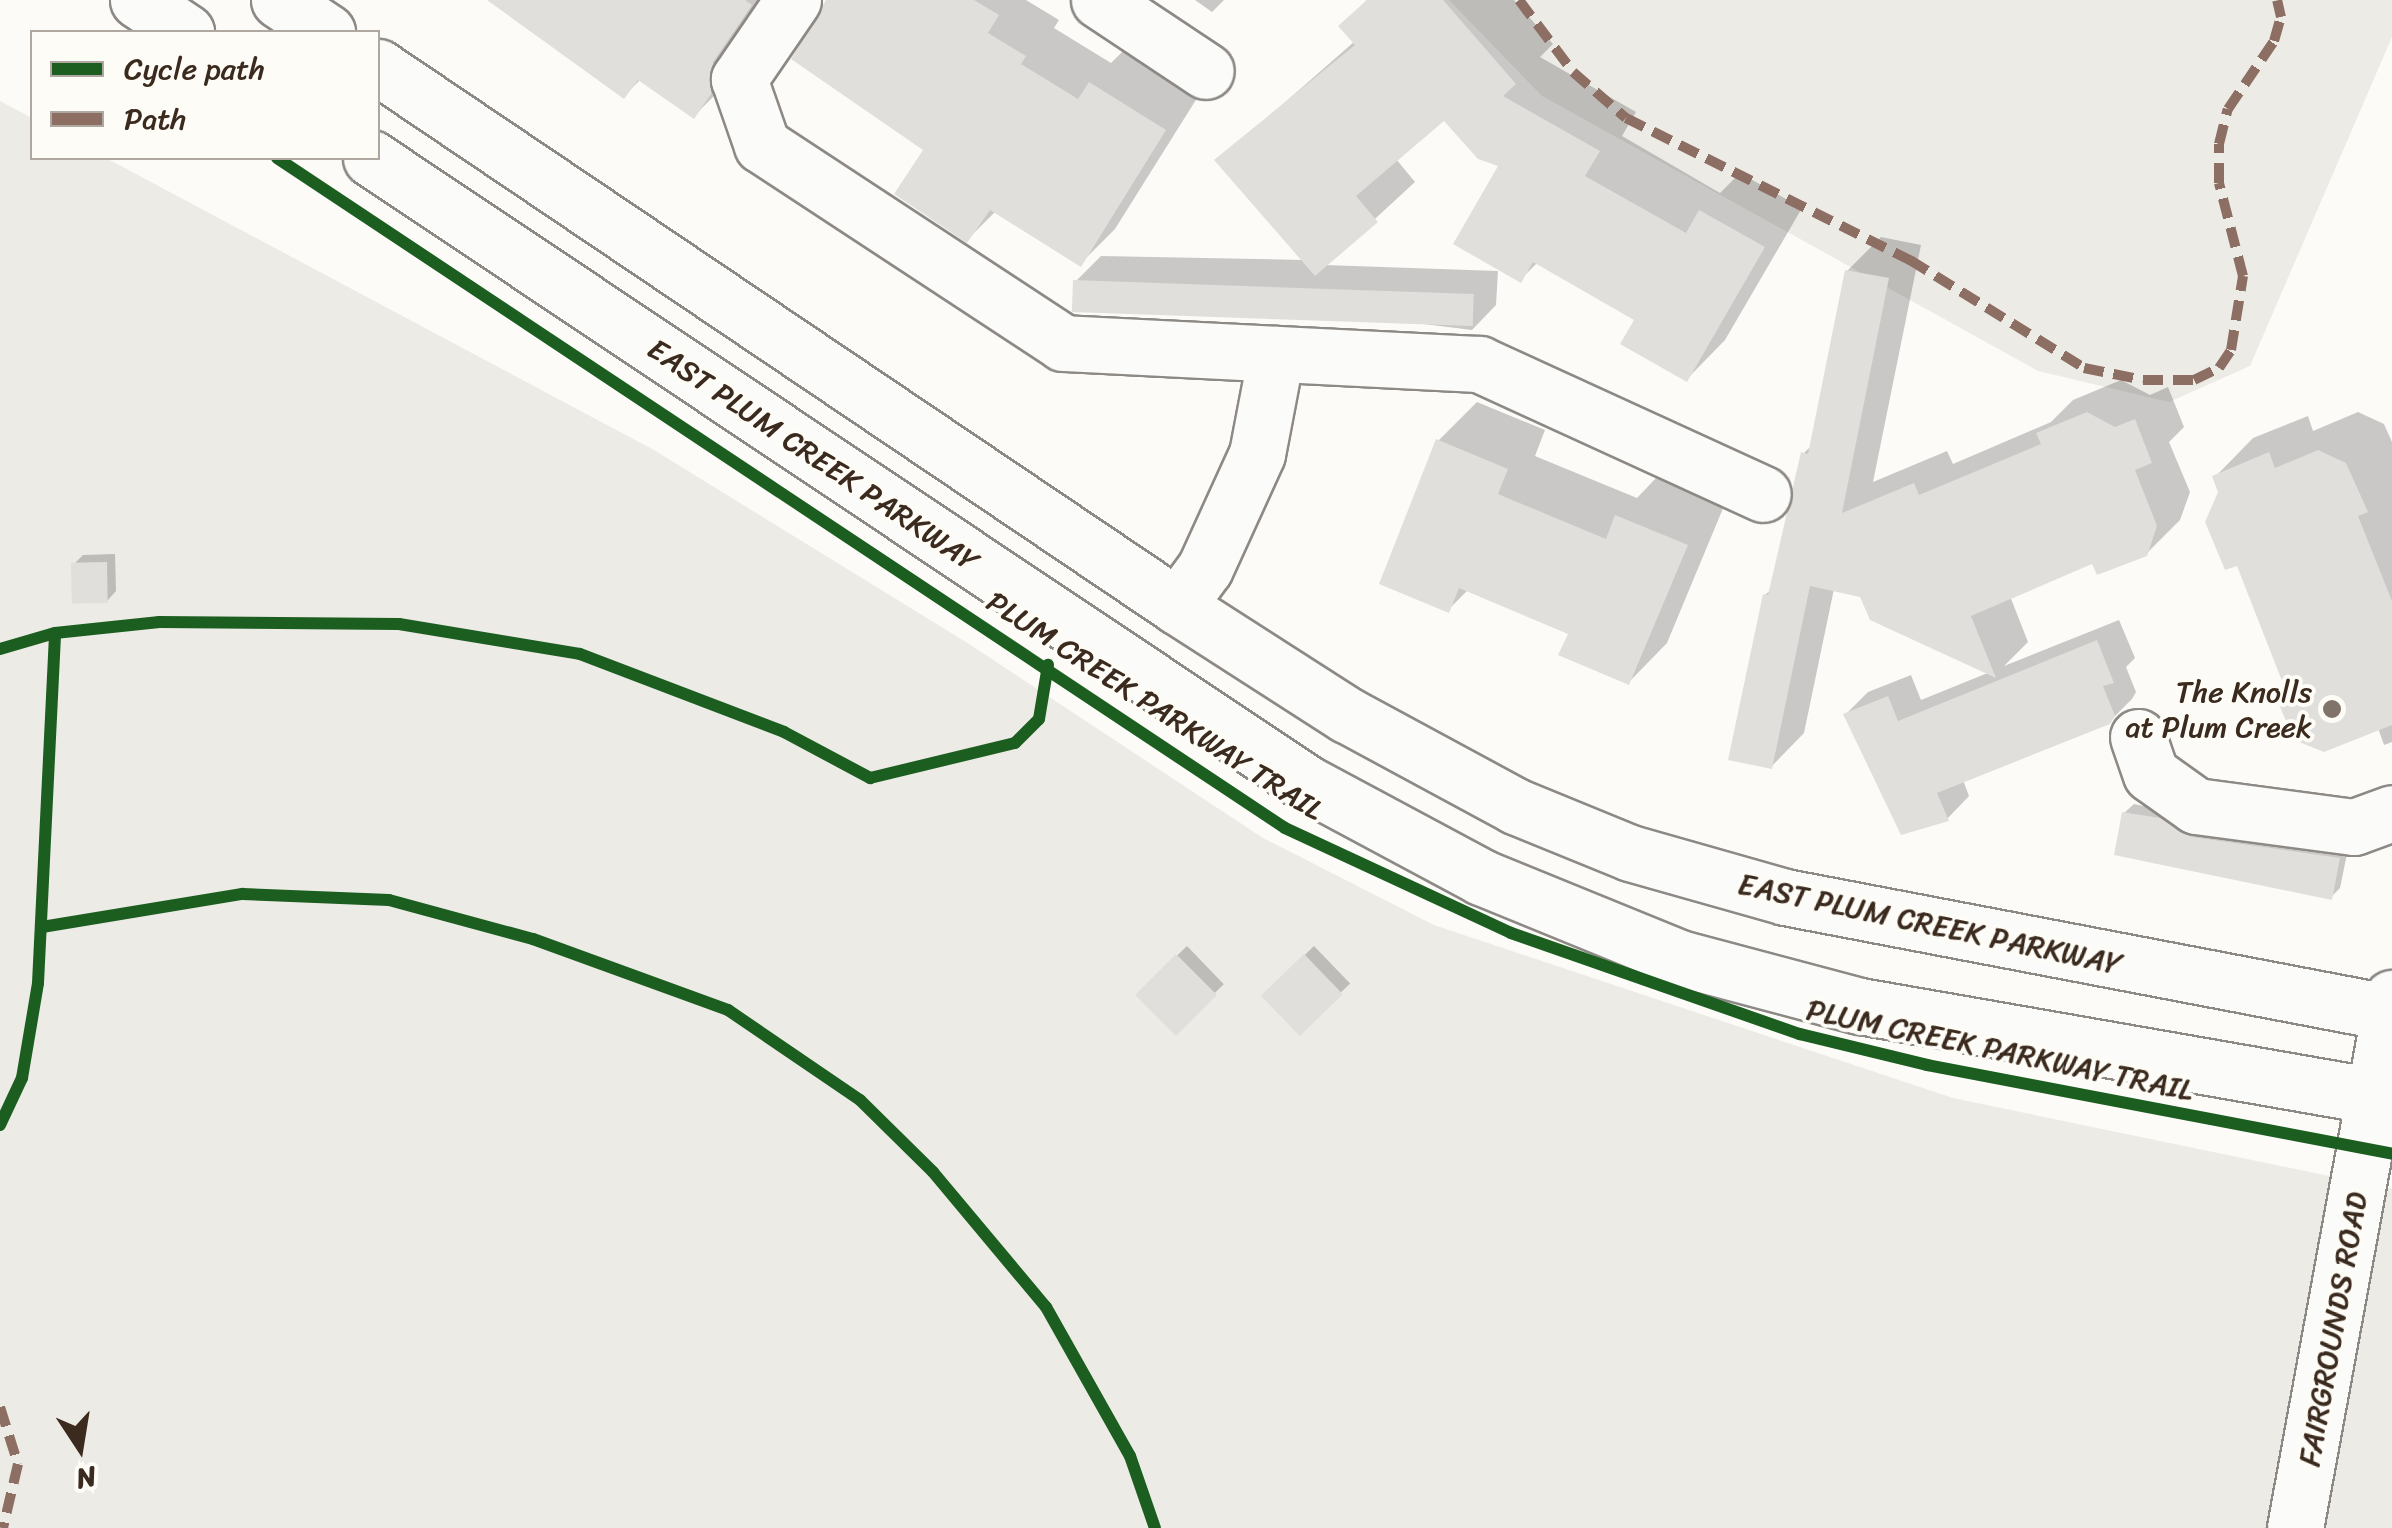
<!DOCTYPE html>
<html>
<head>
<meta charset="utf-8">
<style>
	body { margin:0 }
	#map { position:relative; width:2392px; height:1528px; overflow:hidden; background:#fcfbf8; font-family:Sriracha,sans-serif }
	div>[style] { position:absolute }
	.green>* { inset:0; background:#edebe6 }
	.shadow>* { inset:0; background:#0003; transform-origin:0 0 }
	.building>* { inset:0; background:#e0dfdc; transform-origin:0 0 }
	.roads { filter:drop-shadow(2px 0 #8d8985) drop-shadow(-2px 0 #8d8985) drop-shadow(0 2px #8d8985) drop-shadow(0 -2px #8d8985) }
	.minor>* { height:55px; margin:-27.5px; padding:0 27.5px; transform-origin:27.5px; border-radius:27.5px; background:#fbfbf9 }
	.major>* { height:55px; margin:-27.5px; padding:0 27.5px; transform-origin:27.5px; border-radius:27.5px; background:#fbfbf9 }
	.quiet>* { height:10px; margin-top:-5px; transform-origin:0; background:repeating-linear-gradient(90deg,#8d6e63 0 20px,transparent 0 30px) }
	.cycleway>* { height:12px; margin:-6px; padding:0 6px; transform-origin:6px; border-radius:6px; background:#1b5e20 }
	.dots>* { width:28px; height:28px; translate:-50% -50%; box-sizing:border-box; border:5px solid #fdfcf7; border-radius:50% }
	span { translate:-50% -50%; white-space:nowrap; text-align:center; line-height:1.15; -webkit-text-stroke:8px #fdfcf7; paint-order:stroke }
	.street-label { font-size:30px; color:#3b2a1e }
	.poi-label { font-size:30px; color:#3b2a1e }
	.right { translate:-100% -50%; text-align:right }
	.legend { position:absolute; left:30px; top:30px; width:350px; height:130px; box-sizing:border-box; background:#fdfcf7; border:2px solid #afa8a0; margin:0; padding:12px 18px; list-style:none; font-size:30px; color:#3b2a1e }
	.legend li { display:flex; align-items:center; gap:20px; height:50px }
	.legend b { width:50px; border:2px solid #afa8a0 }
	.north { position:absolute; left:30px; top:1398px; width:100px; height:100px; -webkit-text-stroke:8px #fdfcf7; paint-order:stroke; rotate:168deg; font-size:28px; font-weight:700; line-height:40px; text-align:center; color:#3b2a1e }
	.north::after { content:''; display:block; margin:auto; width:35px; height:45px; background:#3b2a1e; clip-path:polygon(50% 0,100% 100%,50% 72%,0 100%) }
</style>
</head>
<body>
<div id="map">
	<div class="green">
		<div style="clip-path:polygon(1449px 0,2392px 0,2392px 37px,2250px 366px,2169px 402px,2038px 371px,1542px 96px)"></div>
		<div style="clip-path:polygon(0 101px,32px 118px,32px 158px,106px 158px,654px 450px,966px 642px,1263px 838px,1434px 925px,1953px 1098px,2392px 1189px,2392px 1528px,0 1528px)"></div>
	</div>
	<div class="shadow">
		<div style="clip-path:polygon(507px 0,764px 0,729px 81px,694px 116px,641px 79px,624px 96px)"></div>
		<div style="clip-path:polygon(832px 0,1026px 0,1059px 20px,1054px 28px,1111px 63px,1125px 49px,1199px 95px,1115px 229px,1080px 264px,996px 211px,967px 240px,926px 150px)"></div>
		<div style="clip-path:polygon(1195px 0,1224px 0,1212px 12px)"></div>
		<div style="clip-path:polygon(1367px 0,1514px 0,1553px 44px,1540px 57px,1636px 112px,1622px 136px,1720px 193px,1740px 173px,1802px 208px,1725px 340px,1687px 379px,1637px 319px,1538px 262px,1520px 280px,1502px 165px,1445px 117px,1396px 159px,1415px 182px,1325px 265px,1498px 271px,1496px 305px,1472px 330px,1076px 281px,1101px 256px,1304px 260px,1218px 161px,1355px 41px,1341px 26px)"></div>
		<div style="clip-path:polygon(1881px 237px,1921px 245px,1873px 482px,1947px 451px,1953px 464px,2051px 422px,2073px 400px,2121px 380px,2150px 395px,2168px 387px,2184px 427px,2169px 442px,2190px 492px,2180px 520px,2146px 554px,2094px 560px,2010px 596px,2028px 642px,2004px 666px,2119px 620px,2135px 658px,2126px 667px,2136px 692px,2132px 699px,2109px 722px,1963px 780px,1969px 796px,1947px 819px,1846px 714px,1868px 692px,1911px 675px,1921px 700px,1990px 672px,1862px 595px,1834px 589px,1804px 733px,1771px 767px,1765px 595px,1773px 588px,1803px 454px,1812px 445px,1847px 271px)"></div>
		<div style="clip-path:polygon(1477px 402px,1545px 430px,1535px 456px,1637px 498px,1656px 478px,1724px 506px,1667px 643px,1629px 682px,1571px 632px,1468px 590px,1448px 610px,1438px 441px)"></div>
		<div style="clip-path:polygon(2358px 412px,2384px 424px,2392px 442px,2392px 742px,2384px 745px,2378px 728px,2276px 691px,2286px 682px,2215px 477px,2253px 438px,2308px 416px,2313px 431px)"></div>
		<div style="clip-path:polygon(115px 554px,116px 591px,107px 601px,73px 565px,83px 555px)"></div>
		<div style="clip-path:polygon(2134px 804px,2348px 849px,2340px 888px,2331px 897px,2124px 813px)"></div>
		<div style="left:1187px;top:946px;width:53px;height:69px;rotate:46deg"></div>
		<div style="left:1314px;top:946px;width:52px;height:70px;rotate:46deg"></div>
	</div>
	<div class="building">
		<div style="clip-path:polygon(487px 0,745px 0,752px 5px,713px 62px,711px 94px,694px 119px,638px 80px,624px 99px)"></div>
		<div style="clip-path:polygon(826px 0,974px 0,999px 15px,988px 33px,1026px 56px,1021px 64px,1078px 99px,1089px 82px,1166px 130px,1081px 267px,990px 210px,967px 243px,894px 194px,923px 150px,791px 59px)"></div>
		<div style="clip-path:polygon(1367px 0,1443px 0,1516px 84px,1503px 96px,1600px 151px,1585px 176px,1686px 233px,1699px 210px,1765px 247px,1687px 382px,1620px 344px,1634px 320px,1533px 262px,1521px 283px,1453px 244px,1498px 166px,1478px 159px,1444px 121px,1356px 196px,1378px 222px,1315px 276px,1214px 160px,1355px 45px,1338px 26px)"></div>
		<div style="clip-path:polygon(1845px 270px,1889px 278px,1842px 513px,1914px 483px,1919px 495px,2041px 444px,2036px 433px,2087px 412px,2115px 427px,2135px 419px,2152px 463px,2135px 470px,2157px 526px,2147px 556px,2097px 575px,2092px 564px,1971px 616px,1996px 678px,1870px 620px,1860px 597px,1810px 586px,1772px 769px,1728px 760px,1763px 594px,1768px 595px,1801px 452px,1808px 454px)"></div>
		<div style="left:1073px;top:280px;width:401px;height:32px;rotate:2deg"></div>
		<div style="clip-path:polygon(1436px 439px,1508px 469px,1498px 494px,1606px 539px,1615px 515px,1688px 545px,1629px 685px,1558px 655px,1568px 634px,1459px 588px,1449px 613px,1379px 584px)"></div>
		<div style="clip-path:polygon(2318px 450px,2346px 463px,2368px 512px,2358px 516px,2392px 601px,2392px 725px,2324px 752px,2294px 740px,2273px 690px,2284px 686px,2237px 566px,2225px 570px,2205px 522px,2218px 492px,2212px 476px,2269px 452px,2275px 468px)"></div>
		<div style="left:107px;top:562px;width:41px;height:36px;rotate:89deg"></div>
		<div style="clip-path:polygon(2097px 640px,2114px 683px,2103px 686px,2115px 716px,2110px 724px,1937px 793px,1949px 821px,1901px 835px,1843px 714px,1888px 696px,1898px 721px)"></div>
		<div style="clip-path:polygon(2122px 812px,2160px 818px,2192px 837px,2340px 858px,2332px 900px,2114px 855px)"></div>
		<div style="left:1176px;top:954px;width:58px;height:58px;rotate:45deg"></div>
		<div style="left:1304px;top:954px;width:56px;height:60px;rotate:46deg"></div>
	</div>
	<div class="roads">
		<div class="minor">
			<div style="left:793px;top:0;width:96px;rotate:124.4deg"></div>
			<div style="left:739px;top:79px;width:70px;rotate:70.8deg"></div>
			<div style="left:762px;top:145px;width:360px;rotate:33.3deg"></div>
			<div style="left:1063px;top:343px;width:417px;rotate:2.9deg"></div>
			<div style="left:1479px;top:364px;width:312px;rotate:24.6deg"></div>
			<div style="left:1099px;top:0;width:128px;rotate:33.6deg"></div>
			<div style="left:1177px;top:606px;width:47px;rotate:-53.6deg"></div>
			<div style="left:1205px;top:568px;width:125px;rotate:-65.5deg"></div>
			<div style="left:1257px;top:454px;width:102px;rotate:-79.2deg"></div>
			<div style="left:2138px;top:737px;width:39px;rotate:71deg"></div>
			<div style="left:2151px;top:774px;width:55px;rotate:35.4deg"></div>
			<div style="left:2196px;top:806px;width:159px;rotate:7.6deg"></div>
			<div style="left:2354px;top:827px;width:40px;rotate:-20.2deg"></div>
			<div style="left:2295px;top:1528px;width:539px;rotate:-79.63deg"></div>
		</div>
		<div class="major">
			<div style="left:138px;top:0;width:58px;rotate:33.7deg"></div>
			<div style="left:279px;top:0;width:58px;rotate:33.7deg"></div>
			<div style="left:378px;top:67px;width:964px;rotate:34deg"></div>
			<div style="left:1177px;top:606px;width:202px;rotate:32.7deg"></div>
			<div style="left:1347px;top:715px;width:191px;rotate:28.4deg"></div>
			<div style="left:1515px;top:806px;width:124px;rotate:22.2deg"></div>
			<div style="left:1630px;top:853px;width:161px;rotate:15.8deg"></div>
			<div style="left:1785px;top:897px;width:618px;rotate:10.82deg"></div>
			<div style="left:371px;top:158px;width:1125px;rotate:33.76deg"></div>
			<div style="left:1306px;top:783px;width:199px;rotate:28.2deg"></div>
			<div style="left:1481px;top:877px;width:214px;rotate:22.2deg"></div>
			<div style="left:1679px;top:958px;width:187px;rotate:14.9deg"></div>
			<div style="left:1860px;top:1006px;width:540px;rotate:9.92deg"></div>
		</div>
	</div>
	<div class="quiet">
		<div style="left:1519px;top:0;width:90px;rotate:53.1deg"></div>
		<div style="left:1573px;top:72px;width:70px;rotate:41deg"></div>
		<div style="left:1626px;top:118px;width:318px;rotate:26.6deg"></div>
		<div style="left:1910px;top:260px;width:205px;rotate:31.8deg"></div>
		<div style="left:2084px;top:368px;width:60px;rotate:11.5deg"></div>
		<div style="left:2143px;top:380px;width:51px"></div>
		<div style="left:2194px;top:380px;width:28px;rotate:-26deg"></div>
		<div style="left:2219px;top:368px;width:22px;rotate:-56deg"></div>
		<div style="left:2231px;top:350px;width:75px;rotate:-80.8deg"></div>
		<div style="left:2243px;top:276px;width:96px;rotate:-104.5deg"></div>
		<div style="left:2219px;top:183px;width:39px;rotate:-90deg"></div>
		<div style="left:2219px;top:144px;width:36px;rotate:-76deg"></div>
		<div style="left:2228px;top:109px;width:82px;rotate:-55.9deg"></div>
		<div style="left:2274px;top:41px;width:25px;rotate:-74deg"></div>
		<div style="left:2281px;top:17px;width:17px;rotate:-103deg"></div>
		<div style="left:0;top:1407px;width:60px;rotate:72.5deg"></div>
		<div style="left:18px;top:1464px;width:66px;rotate:103.2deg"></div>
	</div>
	<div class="cycleway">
		<div style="left:277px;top:158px;width:1210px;rotate:33.61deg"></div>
		<div style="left:1285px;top:828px;width:249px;rotate:24.9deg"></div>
		<div style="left:1511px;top:933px;width:306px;rotate:19.3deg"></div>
		<div style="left:1800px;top:1034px;width:131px;rotate:13.7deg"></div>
		<div style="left:1927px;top:1065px;width:473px;rotate:10.8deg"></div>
		<div style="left:0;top:649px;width:57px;rotate:-16.2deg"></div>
		<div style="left:55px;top:633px;width:105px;rotate:-6deg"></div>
		<div style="left:159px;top:622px;width:240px;rotate:0.5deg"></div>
		<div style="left:399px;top:624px;width:183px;rotate:9.4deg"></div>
		<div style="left:580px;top:654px;width:218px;rotate:20.9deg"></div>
		<div style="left:784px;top:732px;width:98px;rotate:28.1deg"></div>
		<div style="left:870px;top:778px;width:149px;rotate:-13.6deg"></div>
		<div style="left:1015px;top:743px;width:34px;rotate:-45deg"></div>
		<div style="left:1039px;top:719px;width:55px;rotate:-80.5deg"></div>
		<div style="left:42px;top:927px;width:203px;rotate:-9.4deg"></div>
		<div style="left:242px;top:894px;width:147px;rotate:2.3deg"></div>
		<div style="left:389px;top:900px;width:149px;rotate:15.2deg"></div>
		<div style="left:533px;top:939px;width:208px;rotate:20deg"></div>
		<div style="left:728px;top:1010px;width:160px;rotate:34.3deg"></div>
		<div style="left:860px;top:1100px;width:103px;rotate:44.6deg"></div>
		<div style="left:933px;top:1172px;width:176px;rotate:50.1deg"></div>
		<div style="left:1046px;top:1307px;width:171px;rotate:60.6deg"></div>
		<div style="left:1130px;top:1456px;width:76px;rotate:70.9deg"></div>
		<div style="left:0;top:1125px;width:52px;rotate:-64.9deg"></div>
		<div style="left:22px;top:1078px;width:96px;rotate:-80.4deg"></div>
		<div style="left:38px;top:983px;width:350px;rotate:-87.2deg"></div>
	</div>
	<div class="dots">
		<div style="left:2332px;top:709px;background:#7f736a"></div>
	</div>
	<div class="street-label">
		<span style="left:813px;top:455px;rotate:34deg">EAST PLUM CREEK PARKWAY</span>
		<span style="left:1155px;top:706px;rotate:33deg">PLUM CREEK PARKWAY TRAIL</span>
		<span style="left:1930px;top:924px;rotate:12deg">EAST PLUM CREEK PARKWAY</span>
		<span style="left:2000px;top:1050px;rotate:12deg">PLUM CREEK PARKWAY TRAIL</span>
		<span style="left:2333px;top:1329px;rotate:-80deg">FAIRGROUNDS ROAD</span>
	</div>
	<div class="poi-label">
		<span class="right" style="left:2312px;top:709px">The Knolls<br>at Plum Creek</span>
	</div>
	<ul class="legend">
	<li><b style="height:12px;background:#1b5e20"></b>Cycle path</li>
	<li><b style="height:12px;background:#8d6e63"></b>Path</li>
	</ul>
	<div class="north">N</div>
</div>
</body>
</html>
